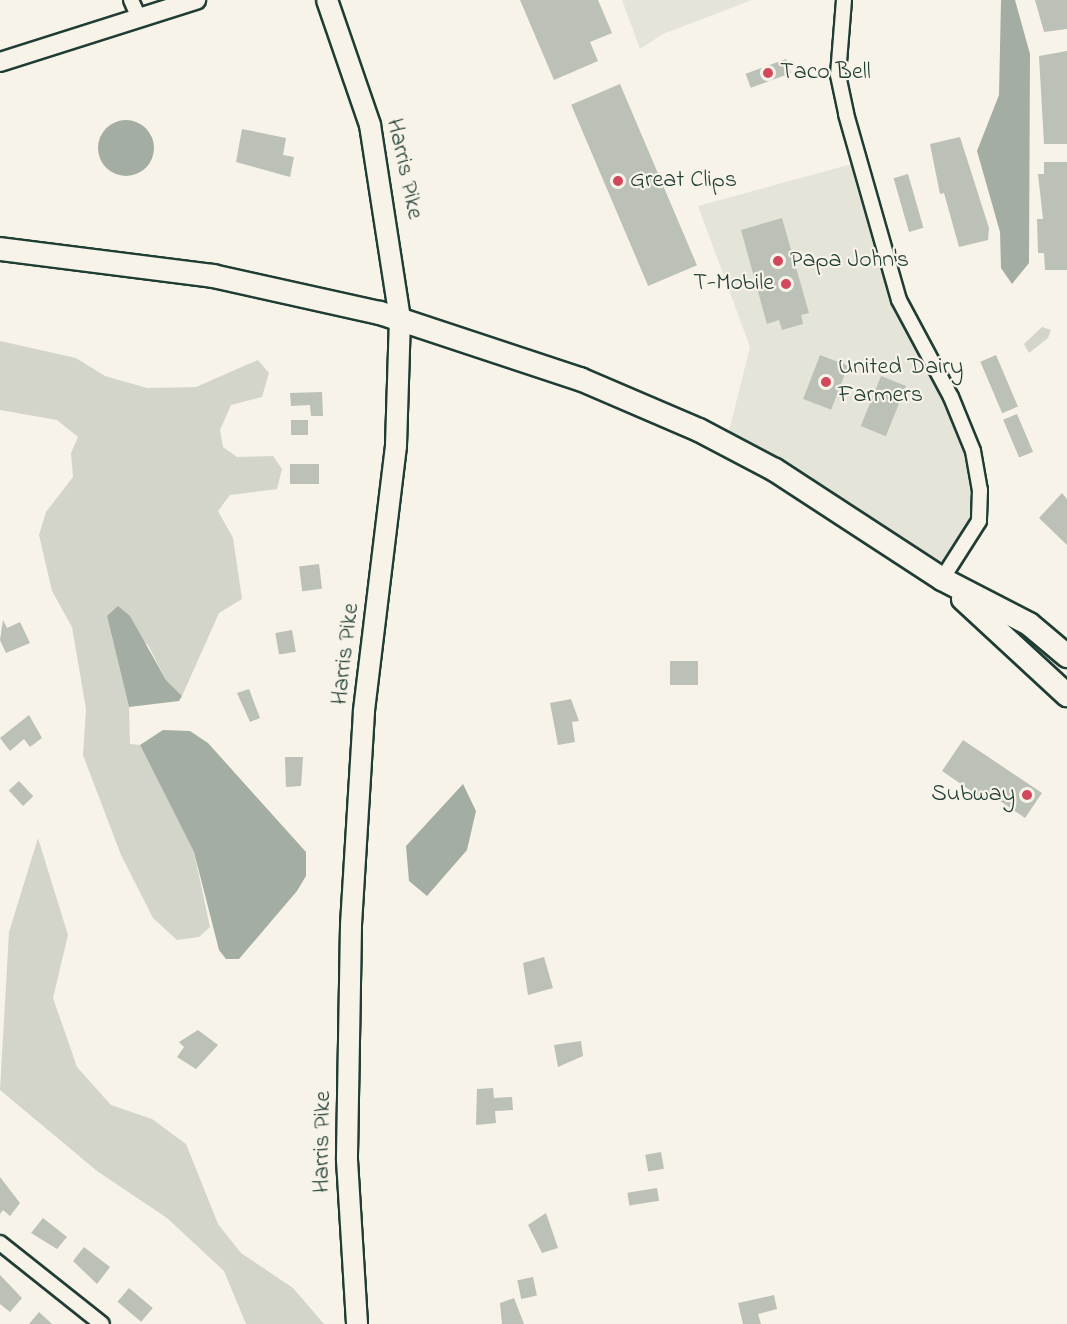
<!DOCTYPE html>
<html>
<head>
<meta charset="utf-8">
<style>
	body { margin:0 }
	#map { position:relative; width:1067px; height:1324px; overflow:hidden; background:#f7f3e8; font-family:"Indie Flower",sans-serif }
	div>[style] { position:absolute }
	.built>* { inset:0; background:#e5e4d9 }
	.green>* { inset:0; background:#d3d5ca }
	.water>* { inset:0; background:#a4ada3 }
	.round { border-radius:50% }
	.building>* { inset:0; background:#bbc1b6; transform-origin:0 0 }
	.roads { filter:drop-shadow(2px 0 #1f3d34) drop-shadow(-2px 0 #1f3d34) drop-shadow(0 2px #1f3d34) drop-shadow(0 -2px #1f3d34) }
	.minor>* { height:14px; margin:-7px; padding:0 7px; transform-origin:7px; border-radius:7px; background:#f7f3e8 }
	.tertiary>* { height:18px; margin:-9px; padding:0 9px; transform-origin:9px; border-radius:9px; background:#f7f3e8 }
	.secondary>* { height:20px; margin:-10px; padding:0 10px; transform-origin:10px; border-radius:10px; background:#f7f3e8 }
	.primary>* { height:22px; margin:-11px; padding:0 11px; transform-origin:11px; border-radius:11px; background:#f7f3e8 }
	.dots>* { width:16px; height:16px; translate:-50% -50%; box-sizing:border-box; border:3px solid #f7f3e8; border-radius:50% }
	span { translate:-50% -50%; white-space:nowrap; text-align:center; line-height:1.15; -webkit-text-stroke:4.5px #f7f3e8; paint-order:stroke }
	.poi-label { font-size:24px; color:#1f3d34 }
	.left { translate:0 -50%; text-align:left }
	.right { translate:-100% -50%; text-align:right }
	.street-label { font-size:24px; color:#1f3d34 }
</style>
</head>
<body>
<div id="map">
	<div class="built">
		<div style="clip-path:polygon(622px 0,752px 0,663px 34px,640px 49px)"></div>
		<div style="clip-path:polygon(859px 162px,899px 300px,973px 451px,979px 521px,942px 579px,726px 443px,750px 347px,698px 206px)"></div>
	</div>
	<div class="green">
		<div style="clip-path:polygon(1042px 327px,1051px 330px,1048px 338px,1029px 353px,1024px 344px)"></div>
		<div style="clip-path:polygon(0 341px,76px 358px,105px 376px,147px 388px,196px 387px,258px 360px,269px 373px,262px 397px,231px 405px,220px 430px,223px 447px,237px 457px,273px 456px,282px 469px,277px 489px,230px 495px,218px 511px,233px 538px,242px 599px,219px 613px,182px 696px,166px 680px,148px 645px,107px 616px,129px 707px,130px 744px,140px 745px,194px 852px,210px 927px,199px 937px,177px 940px,153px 918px,121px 855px,83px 755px,86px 709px,72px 627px,52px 591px,39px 535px,46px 512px,73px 477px,71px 453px,78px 437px,57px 420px,0 410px)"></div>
		<div style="clip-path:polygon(38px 838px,68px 935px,53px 998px,77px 1067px,111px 1105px,152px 1119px,186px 1144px,218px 1224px,241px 1253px,293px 1288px,324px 1324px,246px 1324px,224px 1271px,167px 1218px,97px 1171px,0 1090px,9px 932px)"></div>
	</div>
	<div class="water">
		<div style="clip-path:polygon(1001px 0,1015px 0,1030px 54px,1029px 263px,1012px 284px,1001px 268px,1000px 232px,977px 151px,999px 95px)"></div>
		<div class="round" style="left:98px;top:120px;width:56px;height:56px"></div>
		<div style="clip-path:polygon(118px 606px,130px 616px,166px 680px,182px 696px,179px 701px,129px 707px,107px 616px)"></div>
		<div style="clip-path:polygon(163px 730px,190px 731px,208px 743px,306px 852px,306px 876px,297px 891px,239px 959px,226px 959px,219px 950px,194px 852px,140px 745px)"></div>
		<div style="clip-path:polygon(463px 784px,476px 811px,467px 850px,427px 896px,409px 881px,406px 846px)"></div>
	</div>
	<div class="building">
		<div style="clip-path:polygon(520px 0,598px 0,612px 33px,590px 42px,598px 61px,554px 80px)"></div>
		<div style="clip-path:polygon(1035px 0,1067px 0,1067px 29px,1044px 32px)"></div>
		<div style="clip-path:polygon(1067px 51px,1067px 144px,1044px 144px,1039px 56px)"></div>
		<div style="left:786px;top:59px;width:15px;height:43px;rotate:70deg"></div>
		<div style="left:620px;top:84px;width:197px;height:53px;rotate:67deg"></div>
		<div style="clip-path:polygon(242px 129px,286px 138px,283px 155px,294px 157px,290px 177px,236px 162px)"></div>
		<div style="clip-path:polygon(960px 137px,989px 228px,988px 240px,959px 247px,944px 193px,940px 194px,930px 144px)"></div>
		<div style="clip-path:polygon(1044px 162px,1067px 162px,1067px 270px,1045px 270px,1044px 253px,1038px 253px,1037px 219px,1043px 219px,1038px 174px,1044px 174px)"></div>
		<div style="left:908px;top:174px;width:56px;height:15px;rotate:74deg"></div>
		<div style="clip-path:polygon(782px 218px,809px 313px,801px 315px,803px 324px,782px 330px,779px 320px,767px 324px,741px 230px)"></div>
		<div style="left:820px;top:355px;width:30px;height:47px;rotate:21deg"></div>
		<div style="left:996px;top:355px;width:56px;height:17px;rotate:67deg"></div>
		<div style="left:881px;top:376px;width:27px;height:54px;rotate:22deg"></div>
		<div style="clip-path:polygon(322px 392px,323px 416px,311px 416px,310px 405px,291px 406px,290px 393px)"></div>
		<div style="left:1017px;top:414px;width:41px;height:15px;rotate:67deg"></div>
		<div style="left:291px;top:420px;width:17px;height:15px"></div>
		<div style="left:319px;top:464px;width:20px;height:29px;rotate:90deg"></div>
		<div style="clip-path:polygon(1062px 493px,1067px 499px,1067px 545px,1039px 518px)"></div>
		<div style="left:319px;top:564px;width:25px;height:20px;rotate:83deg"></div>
		<div style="clip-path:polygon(3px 620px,7px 628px,20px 622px,30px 643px,6px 653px,0 640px)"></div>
		<div style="left:292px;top:630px;width:22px;height:17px;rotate:80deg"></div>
		<div style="left:670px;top:661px;width:28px;height:24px"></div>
		<div style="clip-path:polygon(249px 689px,260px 718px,250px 722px,237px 693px)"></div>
		<div style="clip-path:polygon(571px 699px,579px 721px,572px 722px,575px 742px,558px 745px,550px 703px)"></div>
		<div style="clip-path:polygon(29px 715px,42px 738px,30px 747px,24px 739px,10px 751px,0 738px)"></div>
		<div style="clip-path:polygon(963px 740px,1042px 793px,1025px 818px,987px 792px,983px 799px,942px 771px)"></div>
		<div style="clip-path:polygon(285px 757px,303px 757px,301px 786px,286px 787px)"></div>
		<div style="left:19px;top:781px;width:21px;height:14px;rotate:47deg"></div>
		<div style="clip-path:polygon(544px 957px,553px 988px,528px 995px,523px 963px)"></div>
		<div style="clip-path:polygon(198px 1030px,218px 1045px,196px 1069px,177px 1057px,184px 1047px,179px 1042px)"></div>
		<div style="clip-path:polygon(581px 1041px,583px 1056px,558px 1067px,554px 1045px)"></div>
		<div style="clip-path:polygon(493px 1088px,494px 1098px,512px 1097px,513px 1110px,495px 1111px,496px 1123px,476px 1125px,477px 1089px)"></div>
		<div style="left:661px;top:1152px;width:17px;height:16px;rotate:80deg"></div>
		<div style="clip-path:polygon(0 1177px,20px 1203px,10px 1216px,3px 1210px,0 1214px)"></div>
		<div style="left:657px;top:1188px;width:13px;height:30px;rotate:81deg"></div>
		<div style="clip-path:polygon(546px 1213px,558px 1248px,542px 1253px,528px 1225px)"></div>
		<div style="clip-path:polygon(43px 1218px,67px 1237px,57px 1249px,31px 1233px)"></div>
		<div style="clip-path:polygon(84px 1247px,110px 1267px,97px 1284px,73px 1261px)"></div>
		<div style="clip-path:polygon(0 1275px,22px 1298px,10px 1312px,0 1304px)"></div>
		<div style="left:533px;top:1277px;width:19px;height:16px;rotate:78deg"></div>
		<div style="left:129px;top:1288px;width:31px;height:18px;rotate:40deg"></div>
		<div style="clip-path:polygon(774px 1295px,777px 1309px,758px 1314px,761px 1324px,743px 1324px,738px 1303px)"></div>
		<div style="clip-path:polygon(514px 1298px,524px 1324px,502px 1324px,500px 1303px)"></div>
		<div style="clip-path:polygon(39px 1312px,52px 1324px,29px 1324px)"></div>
	</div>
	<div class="roads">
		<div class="minor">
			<div style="left:131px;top:0;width:20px;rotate:66deg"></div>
			<div style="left:844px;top:0;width:75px;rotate:94.6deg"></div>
			<div style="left:838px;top:75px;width:40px;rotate:78deg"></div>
			<div style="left:846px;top:114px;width:193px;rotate:74.1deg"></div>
			<div style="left:899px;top:300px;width:110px;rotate:61.8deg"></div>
			<div style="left:951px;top:397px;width:58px;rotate:67.8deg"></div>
			<div style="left:973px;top:451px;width:40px;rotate:80deg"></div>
			<div style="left:980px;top:490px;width:31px;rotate:92deg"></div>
			<div style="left:979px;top:521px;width:69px;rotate:122.5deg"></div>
			<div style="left:0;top:1243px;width:130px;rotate:38.5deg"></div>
		</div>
		<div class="tertiary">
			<div style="left:0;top:62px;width:206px;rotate:-17.6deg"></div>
		</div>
		<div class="secondary">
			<div style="left:327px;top:0;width:132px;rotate:71deg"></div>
			<div style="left:370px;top:125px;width:195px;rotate:81.2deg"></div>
			<div style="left:400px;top:318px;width:128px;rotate:91.8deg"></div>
			<div style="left:396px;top:446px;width:268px;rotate:96.9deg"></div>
			<div style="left:364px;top:712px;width:214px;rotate:93.5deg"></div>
			<div style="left:351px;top:926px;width:234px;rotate:91deg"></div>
			<div style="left:347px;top:1160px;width:164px;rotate:86.5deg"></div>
		</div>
		<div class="primary">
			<div style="left:0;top:249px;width:215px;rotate:7.2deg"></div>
			<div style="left:213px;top:276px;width:171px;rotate:12.5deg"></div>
			<div style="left:380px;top:313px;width:211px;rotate:18.3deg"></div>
			<div style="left:580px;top:379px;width:129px;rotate:23.2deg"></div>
			<div style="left:699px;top:430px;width:86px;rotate:27.8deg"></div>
			<div style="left:775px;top:470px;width:199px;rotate:33.1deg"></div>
			<div style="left:942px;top:579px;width:98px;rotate:27.3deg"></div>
			<div style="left:1029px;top:624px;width:50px;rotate:40.1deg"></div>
			<div style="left:963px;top:599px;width:142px;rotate:42.7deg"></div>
		</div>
	</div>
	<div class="dots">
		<div style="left:768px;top:73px;background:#d1495b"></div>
		<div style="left:618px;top:181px;background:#d1495b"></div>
		<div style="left:778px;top:261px;background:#d1495b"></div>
		<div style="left:786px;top:284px;background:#d1495b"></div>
		<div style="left:826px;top:382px;background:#d1495b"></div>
		<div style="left:1027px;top:795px;background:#d1495b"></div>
	</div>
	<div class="poi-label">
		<span class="left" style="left:780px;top:73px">Taco Bell</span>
		<span class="left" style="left:630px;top:181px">Great Clips</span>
		<span class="left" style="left:790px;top:261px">Papa John's</span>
		<span class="right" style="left:774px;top:284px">T-Mobile</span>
		<span class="left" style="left:838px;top:382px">United Dairy<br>Farmers</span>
		<span class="right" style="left:1015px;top:795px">Subway</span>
	</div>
	<div class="street-label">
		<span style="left:404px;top:169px;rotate:78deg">Harris Pike</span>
		<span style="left:346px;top:654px;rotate:-83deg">Harris Pike</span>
		<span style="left:323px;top:1142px;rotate:-89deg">Harris Pike</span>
	</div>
</div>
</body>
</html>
